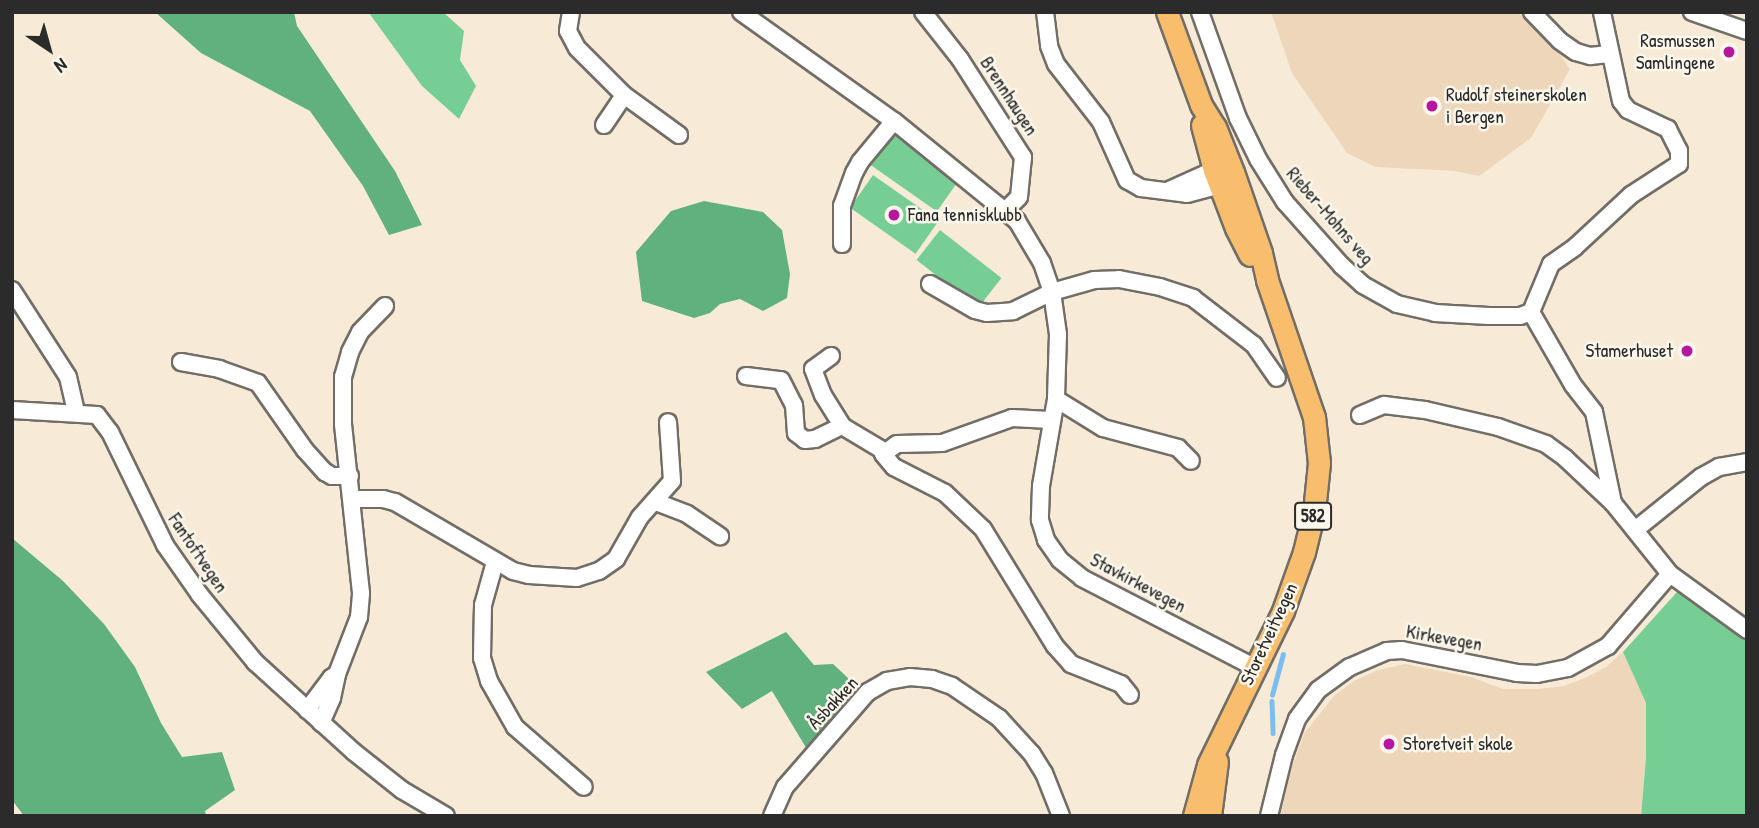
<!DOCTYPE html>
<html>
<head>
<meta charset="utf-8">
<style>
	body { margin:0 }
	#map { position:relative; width:1759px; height:828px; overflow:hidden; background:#f7ebd7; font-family:"Patrick Hand",sans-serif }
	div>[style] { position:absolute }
	.built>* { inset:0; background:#eed6bb }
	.green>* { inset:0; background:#76ce94; transform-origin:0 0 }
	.forest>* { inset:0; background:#60b17e }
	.stream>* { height:4.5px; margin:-2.25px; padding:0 2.25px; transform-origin:2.25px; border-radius:2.25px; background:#7cbdf1 }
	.roads { filter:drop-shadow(2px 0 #726e67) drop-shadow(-2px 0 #726e67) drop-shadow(0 2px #726e67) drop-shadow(0 -2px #726e67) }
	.minor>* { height:16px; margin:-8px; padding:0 8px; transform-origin:8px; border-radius:8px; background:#fff }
	.major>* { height:21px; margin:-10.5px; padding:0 10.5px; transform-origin:10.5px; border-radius:10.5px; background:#f9be6d }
	.dots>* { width:19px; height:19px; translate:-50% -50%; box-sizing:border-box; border:4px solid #fbf7ec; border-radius:50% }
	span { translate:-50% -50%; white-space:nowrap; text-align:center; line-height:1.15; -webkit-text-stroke:5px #fbf7ec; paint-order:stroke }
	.shield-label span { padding:2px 5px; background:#fbf7ec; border:2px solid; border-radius:5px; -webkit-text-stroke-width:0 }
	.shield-label { font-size:18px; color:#2b2b2b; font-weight:700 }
	.poi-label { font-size:19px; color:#2b2b2b }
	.right { translate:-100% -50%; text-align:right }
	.left { translate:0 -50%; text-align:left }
	.street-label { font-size:19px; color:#2b2b2b }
	.frame { position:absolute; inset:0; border:14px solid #2b2b2b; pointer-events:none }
	.north { position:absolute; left:14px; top:14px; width:70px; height:70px; -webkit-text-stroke:5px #fbf7ec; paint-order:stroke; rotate:144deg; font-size:19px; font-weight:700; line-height:28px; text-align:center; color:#2b2b2b }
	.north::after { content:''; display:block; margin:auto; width:24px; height:32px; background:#2b2b2b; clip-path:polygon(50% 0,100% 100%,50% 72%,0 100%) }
</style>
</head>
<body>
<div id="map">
	<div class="built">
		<div style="clip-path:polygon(1271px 12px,1525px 12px,1544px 31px,1570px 69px,1531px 138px,1479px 176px,1454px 171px,1376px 167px,1347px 153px,1292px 73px)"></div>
		<div style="clip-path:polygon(1623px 652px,1646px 703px,1646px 758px,1641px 816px,1280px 816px,1291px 769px,1305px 732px,1335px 695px,1354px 681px,1378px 670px,1405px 664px,1471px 677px,1503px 689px,1538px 689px,1564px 686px,1585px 678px,1606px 667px)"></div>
	</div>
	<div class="green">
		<div style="clip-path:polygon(443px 12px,464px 31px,460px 60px,476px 86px,459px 119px,422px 86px,369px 13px)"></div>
		<div style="left:893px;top:133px;width:81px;height:39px;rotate:35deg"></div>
		<div style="left:873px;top:175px;width:80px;height:40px;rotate:35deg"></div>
		<div style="left:940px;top:230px;width:78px;height:38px;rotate:38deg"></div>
		<div style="clip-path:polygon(1677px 592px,1747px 640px,1747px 816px,1641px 816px,1646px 758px,1646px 703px,1623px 652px)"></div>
	</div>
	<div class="forest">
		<div style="clip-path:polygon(155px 12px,294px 12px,297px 26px,395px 171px,422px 225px,389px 235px,363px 186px,310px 111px,201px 53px)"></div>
		<div style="clip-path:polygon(704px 201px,763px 212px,782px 230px,790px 274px,787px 298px,763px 311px,740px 299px,720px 304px,710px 313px,694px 318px,642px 301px,636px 252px,671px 211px)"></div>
		<div style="clip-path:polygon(12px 538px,63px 581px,104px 624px,135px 667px,161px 723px,182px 757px,222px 752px,235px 790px,205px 811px,206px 816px,24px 816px,12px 800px)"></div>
		<div style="clip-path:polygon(786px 632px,814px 665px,833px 664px,848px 678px,855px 693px,808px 751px,772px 691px,742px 709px,706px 672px)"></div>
	</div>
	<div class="stream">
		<div style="left:1272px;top:695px;width:42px;rotate:-75deg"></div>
		<div style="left:1272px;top:701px;width:32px;rotate:88deg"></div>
	</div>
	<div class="roads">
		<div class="minor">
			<div style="left:571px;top:12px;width:19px;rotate:99deg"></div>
			<div style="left:568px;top:31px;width:19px;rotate:62deg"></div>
			<div style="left:577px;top:48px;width:66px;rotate:45deg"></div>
			<div style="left:624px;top:95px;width:68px;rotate:36deg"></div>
			<div style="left:741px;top:12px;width:188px;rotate:35.5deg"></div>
			<div style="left:894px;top:121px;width:159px;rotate:39.1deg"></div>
			<div style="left:1017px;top:221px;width:49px;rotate:59.2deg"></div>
			<div style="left:1042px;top:263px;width:31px;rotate:71deg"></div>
			<div style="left:1052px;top:292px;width:42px;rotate:81.9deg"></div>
			<div style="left:1058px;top:334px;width:65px;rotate:91.8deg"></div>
			<div style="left:1056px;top:399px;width:88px;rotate:99.8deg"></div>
			<div style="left:1041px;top:486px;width:34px;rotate:92deg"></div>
			<div style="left:1040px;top:520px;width:21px;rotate:73deg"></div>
			<div style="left:1046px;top:540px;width:24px;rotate:55deg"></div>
			<div style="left:1060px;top:560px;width:28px;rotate:39deg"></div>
			<div style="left:1082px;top:578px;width:194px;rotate:27.4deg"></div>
			<div style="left:923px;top:12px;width:60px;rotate:51.8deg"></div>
			<div style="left:960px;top:59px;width:117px;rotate:57.3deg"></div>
			<div style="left:1023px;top:157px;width:40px;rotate:95.7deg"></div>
			<div style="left:1019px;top:197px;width:18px;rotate:135deg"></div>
			<div style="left:1045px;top:12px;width:34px;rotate:83deg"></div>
			<div style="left:1049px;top:46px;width:19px;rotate:69deg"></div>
			<div style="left:1056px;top:64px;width:73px;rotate:52.2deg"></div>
			<div style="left:1101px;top:122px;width:64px;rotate:65.9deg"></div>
			<div style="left:1127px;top:180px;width:16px;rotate:30deg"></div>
			<div style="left:1141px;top:188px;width:46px;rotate:7.4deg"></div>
			<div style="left:1187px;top:194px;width:34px;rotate:-15deg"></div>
			<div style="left:1220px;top:185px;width:8px;rotate:-45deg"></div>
			<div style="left:1200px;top:12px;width:113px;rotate:70.3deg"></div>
			<div style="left:1238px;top:118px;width:46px;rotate:64deg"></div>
			<div style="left:1258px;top:159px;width:51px;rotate:57.9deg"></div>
			<div style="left:1285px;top:202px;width:86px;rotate:48.3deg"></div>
			<div style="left:1342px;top:266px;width:28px;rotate:42deg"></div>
			<div style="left:1363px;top:285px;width:39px;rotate:29deg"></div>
			<div style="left:1397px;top:304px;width:39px;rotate:13deg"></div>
			<div style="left:1435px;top:313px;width:54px;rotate:3.2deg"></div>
			<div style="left:1489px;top:316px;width:31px"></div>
			<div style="left:1520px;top:316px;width:12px;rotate:-20deg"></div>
			<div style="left:1531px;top:312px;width:52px;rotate:-67.4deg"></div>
			<div style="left:1551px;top:264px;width:29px;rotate:-35deg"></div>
			<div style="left:1575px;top:247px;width:76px;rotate:-42.9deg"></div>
			<div style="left:1631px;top:195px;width:57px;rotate:-32.9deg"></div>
			<div style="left:1679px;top:164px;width:13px;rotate:-90deg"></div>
			<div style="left:1679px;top:151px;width:25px;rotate:-117deg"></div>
			<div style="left:1668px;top:129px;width:44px;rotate:-154.6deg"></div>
			<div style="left:1628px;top:110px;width:11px;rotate:-128deg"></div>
			<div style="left:1621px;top:101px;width:91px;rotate:-102.1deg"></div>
			<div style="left:1532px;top:12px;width:40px;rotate:46deg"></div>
			<div style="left:1560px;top:41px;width:19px;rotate:35deg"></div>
			<div style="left:1576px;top:52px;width:15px;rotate:16deg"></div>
			<div style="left:1590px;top:56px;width:19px;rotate:-6deg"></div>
			<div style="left:1692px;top:12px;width:58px;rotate:19.1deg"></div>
			<div style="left:604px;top:125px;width:36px;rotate:-56deg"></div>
			<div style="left:1167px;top:191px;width:51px;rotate:-24.1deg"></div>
			<div style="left:1214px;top:170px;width:9px;rotate:6deg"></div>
			<div style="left:842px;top:244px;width:38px;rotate:-90deg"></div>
			<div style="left:842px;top:206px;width:35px;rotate:-70deg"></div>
			<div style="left:854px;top:173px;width:13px;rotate:-61deg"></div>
			<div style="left:860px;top:162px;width:53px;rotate:-50.3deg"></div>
			<div style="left:930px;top:284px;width:52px;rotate:30deg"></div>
			<div style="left:975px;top:310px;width:12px;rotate:14deg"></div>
			<div style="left:987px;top:313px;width:26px;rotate:-4deg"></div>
			<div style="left:1013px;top:311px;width:43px;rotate:-26deg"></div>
			<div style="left:1052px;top:292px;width:44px;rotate:-15.9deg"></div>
			<div style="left:1094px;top:280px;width:25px;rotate:-2deg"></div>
			<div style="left:1119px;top:279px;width:42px;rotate:11deg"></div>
			<div style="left:1160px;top:287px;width:35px;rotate:18deg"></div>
			<div style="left:1193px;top:298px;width:77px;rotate:37.6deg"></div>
			<div style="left:1254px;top:345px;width:40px;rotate:55.1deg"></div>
			<div style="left:12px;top:290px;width:103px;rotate:57.2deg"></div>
			<div style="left:68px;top:377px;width:37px;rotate:77deg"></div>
			<div style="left:1531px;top:312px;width:84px;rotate:60.1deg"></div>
			<div style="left:1573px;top:385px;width:34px;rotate:52deg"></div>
			<div style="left:1594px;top:412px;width:93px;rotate:78.2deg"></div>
			<div style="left:831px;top:356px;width:22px;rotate:144deg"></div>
			<div style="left:813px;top:369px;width:28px;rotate:69deg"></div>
			<div style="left:823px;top:395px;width:36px;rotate:58deg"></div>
			<div style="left:842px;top:426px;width:49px;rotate:30.8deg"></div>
			<div style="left:181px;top:362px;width:39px;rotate:10deg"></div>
			<div style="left:219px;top:369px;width:41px;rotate:19.7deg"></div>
			<div style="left:258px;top:383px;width:82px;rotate:55deg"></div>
			<div style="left:305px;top:450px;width:30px;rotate:48deg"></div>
			<div style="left:325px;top:472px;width:8px;rotate:30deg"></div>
			<div style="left:332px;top:476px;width:18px"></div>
			<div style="left:746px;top:376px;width:35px;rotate:7deg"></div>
			<div style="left:781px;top:380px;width:28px;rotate:63deg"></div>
			<div style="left:794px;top:405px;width:28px;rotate:86deg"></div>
			<div style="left:796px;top:433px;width:11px;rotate:38deg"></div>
			<div style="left:805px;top:440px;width:10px;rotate:-6deg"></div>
			<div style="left:815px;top:439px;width:30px;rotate:-26deg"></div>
			<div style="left:1056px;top:399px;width:55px;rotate:31.7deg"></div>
			<div style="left:1103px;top:428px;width:78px;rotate:14.9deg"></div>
			<div style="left:1178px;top:448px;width:18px;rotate:45deg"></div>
			<div style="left:12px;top:410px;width:85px;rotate:3.4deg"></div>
			<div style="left:97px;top:415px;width:21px;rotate:53deg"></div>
			<div style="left:110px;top:432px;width:126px;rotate:64deg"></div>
			<div style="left:165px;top:545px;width:61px;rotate:55deg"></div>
			<div style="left:200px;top:595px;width:87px;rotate:50.6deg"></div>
			<div style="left:255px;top:662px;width:134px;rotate:42.3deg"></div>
			<div style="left:354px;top:752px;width:61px;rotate:38.4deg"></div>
			<div style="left:402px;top:790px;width:51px;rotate:30.6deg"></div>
			<div style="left:1360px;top:415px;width:26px;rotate:-23deg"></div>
			<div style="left:1384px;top:405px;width:41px;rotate:7deg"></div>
			<div style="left:1425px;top:410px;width:75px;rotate:13.1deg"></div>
			<div style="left:1498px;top:427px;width:51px;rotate:19.5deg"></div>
			<div style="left:1546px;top:444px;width:24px;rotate:36deg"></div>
			<div style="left:1565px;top:458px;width:66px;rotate:43.2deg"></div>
			<div style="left:1613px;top:503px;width:91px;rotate:51.2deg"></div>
			<div style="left:1670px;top:574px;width:95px;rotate:36deg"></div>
			<div style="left:1050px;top:420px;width:38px;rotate:-177deg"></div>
			<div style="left:1012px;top:418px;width:74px;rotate:160.3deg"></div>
			<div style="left:942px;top:443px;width:45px;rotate:178.7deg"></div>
			<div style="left:897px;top:444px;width:17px;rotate:144deg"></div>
			<div style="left:883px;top:454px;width:17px;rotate:50deg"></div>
			<div style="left:894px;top:467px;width:57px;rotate:27deg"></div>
			<div style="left:945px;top:493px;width:52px;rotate:43.5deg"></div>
			<div style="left:983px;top:529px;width:137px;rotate:58.4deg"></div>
			<div style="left:1055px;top:646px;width:24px;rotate:48deg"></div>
			<div style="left:1071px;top:664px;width:54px;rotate:21.8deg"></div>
			<div style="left:1121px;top:684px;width:14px;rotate:51deg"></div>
			<div style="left:352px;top:499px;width:31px"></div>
			<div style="left:383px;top:499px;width:12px;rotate:14deg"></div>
			<div style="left:395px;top:502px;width:137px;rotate:30.3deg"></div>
			<div style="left:513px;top:571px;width:16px;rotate:14deg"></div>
			<div style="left:529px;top:575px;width:48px;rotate:3.6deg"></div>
			<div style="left:577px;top:578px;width:23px;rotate:-18deg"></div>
			<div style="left:599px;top:571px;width:21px;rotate:-35deg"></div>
			<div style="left:616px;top:559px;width:48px;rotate:-60.3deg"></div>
			<div style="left:640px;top:517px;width:48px;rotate:-48.4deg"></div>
			<div style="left:672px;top:481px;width:59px;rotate:-93.9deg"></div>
			<div style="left:656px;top:502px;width:33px;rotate:21deg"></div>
			<div style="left:687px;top:514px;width:40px;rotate:34deg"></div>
			<div style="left:1635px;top:530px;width:85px;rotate:-38.8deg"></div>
			<div style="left:1701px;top:477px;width:21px;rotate:-29deg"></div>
			<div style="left:1719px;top:467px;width:28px;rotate:-10deg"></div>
			<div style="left:495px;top:562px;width:45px;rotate:105.6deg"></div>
			<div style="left:483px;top:605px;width:53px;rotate:91.1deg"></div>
			<div style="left:482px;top:658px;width:24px;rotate:73deg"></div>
			<div style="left:489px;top:681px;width:53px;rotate:60.5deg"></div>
			<div style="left:515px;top:727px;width:91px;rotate:41deg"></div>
			<div style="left:307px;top:710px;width:40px;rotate:-53deg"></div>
			<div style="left:331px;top:678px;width:7px;rotate:-34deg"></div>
			<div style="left:337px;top:674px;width:61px;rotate:-68.9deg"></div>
			<div style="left:359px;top:617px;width:24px;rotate:-85deg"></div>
			<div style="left:361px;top:593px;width:170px;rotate:-96.1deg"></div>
			<div style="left:343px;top:424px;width:47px;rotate:-90deg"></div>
			<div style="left:343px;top:377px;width:26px;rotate:-74deg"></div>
			<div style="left:350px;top:352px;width:22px;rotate:-63deg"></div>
			<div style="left:360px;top:332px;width:36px;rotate:-46deg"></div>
			<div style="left:321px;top:723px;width:27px;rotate:-66deg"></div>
			<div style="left:332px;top:698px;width:25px;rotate:-78deg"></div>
			<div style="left:772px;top:816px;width:32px;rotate:-66deg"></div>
			<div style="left:785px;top:787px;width:126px;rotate:-48.9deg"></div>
			<div style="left:868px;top:692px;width:22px;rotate:-30deg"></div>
			<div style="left:887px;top:681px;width:23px;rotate:-10deg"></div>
			<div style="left:910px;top:677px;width:22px;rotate:5deg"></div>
			<div style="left:932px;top:679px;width:21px;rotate:19deg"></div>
			<div style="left:952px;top:686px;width:57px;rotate:34.2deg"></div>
			<div style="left:999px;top:718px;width:49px;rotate:47.5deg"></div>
			<div style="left:1032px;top:754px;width:22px;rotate:58deg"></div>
			<div style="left:1044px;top:773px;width:46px;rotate:68.4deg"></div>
			<div style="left:1269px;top:816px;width:63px;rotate:-76.2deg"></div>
			<div style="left:1284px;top:755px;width:38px;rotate:-70deg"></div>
			<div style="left:1297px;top:719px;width:36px;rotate:-54deg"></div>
			<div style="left:1318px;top:690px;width:39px;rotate:-36deg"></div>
			<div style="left:1350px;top:667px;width:40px;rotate:-23.4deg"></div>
			<div style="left:1387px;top:651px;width:15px;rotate:-4deg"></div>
			<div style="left:1402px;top:650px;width:117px;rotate:11.3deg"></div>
			<div style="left:1517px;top:673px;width:20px;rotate:3deg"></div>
			<div style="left:1537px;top:674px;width:32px;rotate:-11deg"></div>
			<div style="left:1568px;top:668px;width:46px;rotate:-28.8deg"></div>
			<div style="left:1608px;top:646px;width:95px;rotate:-49.3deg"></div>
		</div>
		<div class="major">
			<div style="left:1167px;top:12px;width:99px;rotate:69.9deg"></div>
			<div style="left:1201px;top:105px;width:26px;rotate:58deg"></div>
			<div style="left:1215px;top:127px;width:48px;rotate:68.2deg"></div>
			<div style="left:1233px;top:172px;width:86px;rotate:70.9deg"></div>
			<div style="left:1261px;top:253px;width:28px;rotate:77deg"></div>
			<div style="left:1267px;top:280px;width:145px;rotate:71.1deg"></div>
			<div style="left:1314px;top:417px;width:46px;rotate:83.8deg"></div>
			<div style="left:1319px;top:463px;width:48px;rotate:95.9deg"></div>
			<div style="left:1314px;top:511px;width:42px;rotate:103.7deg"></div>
			<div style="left:1304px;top:552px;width:63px;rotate:109.6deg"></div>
			<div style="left:1283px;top:611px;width:171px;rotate:116deg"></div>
			<div style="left:1208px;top:765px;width:53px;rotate:105.4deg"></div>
			<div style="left:1202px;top:125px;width:47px;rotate:75.1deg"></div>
			<div style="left:1214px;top:170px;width:62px;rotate:69.2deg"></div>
			<div style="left:1236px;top:228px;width:30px;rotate:63deg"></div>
			<div style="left:1210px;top:816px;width:55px;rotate:-82.7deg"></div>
		</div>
	</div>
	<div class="dots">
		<div style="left:1729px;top:52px;background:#b5179e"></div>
		<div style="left:1432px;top:106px;background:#b5179e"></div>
		<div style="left:894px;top:215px;background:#b5179e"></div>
		<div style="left:1687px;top:351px;background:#b5179e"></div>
		<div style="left:1389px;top:744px;background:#b5179e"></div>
	</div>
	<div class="shield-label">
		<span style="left:1313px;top:516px">582</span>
	</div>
	<div class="poi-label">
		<span class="right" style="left:1715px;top:52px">Rasmussen<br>Samlingene</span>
		<span class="left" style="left:1446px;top:106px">Rudolf steinerskolen<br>i Bergen</span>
		<span class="left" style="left:908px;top:215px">Fana tennisklubb</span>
		<span class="right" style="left:1673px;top:351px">Stamerhuset</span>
		<span class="left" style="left:1403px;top:744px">Storetveit skole</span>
	</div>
	<div class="street-label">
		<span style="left:1009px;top:96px;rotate:57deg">Brennhaugen</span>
		<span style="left:1330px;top:216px;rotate:49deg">Rieber-Mohns veg</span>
		<span style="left:198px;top:553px;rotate:56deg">Fantoftvegen</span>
		<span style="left:1138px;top:583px;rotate:28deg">Stavkirkevegen</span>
		<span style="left:1269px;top:634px;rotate:-65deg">Storetveitvegen</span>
		<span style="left:1444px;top:638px;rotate:10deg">Kirkevegen</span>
		<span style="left:833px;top:703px;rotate:-47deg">Åsbakken</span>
	</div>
	<div class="frame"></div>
	<div class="north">N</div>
</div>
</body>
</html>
